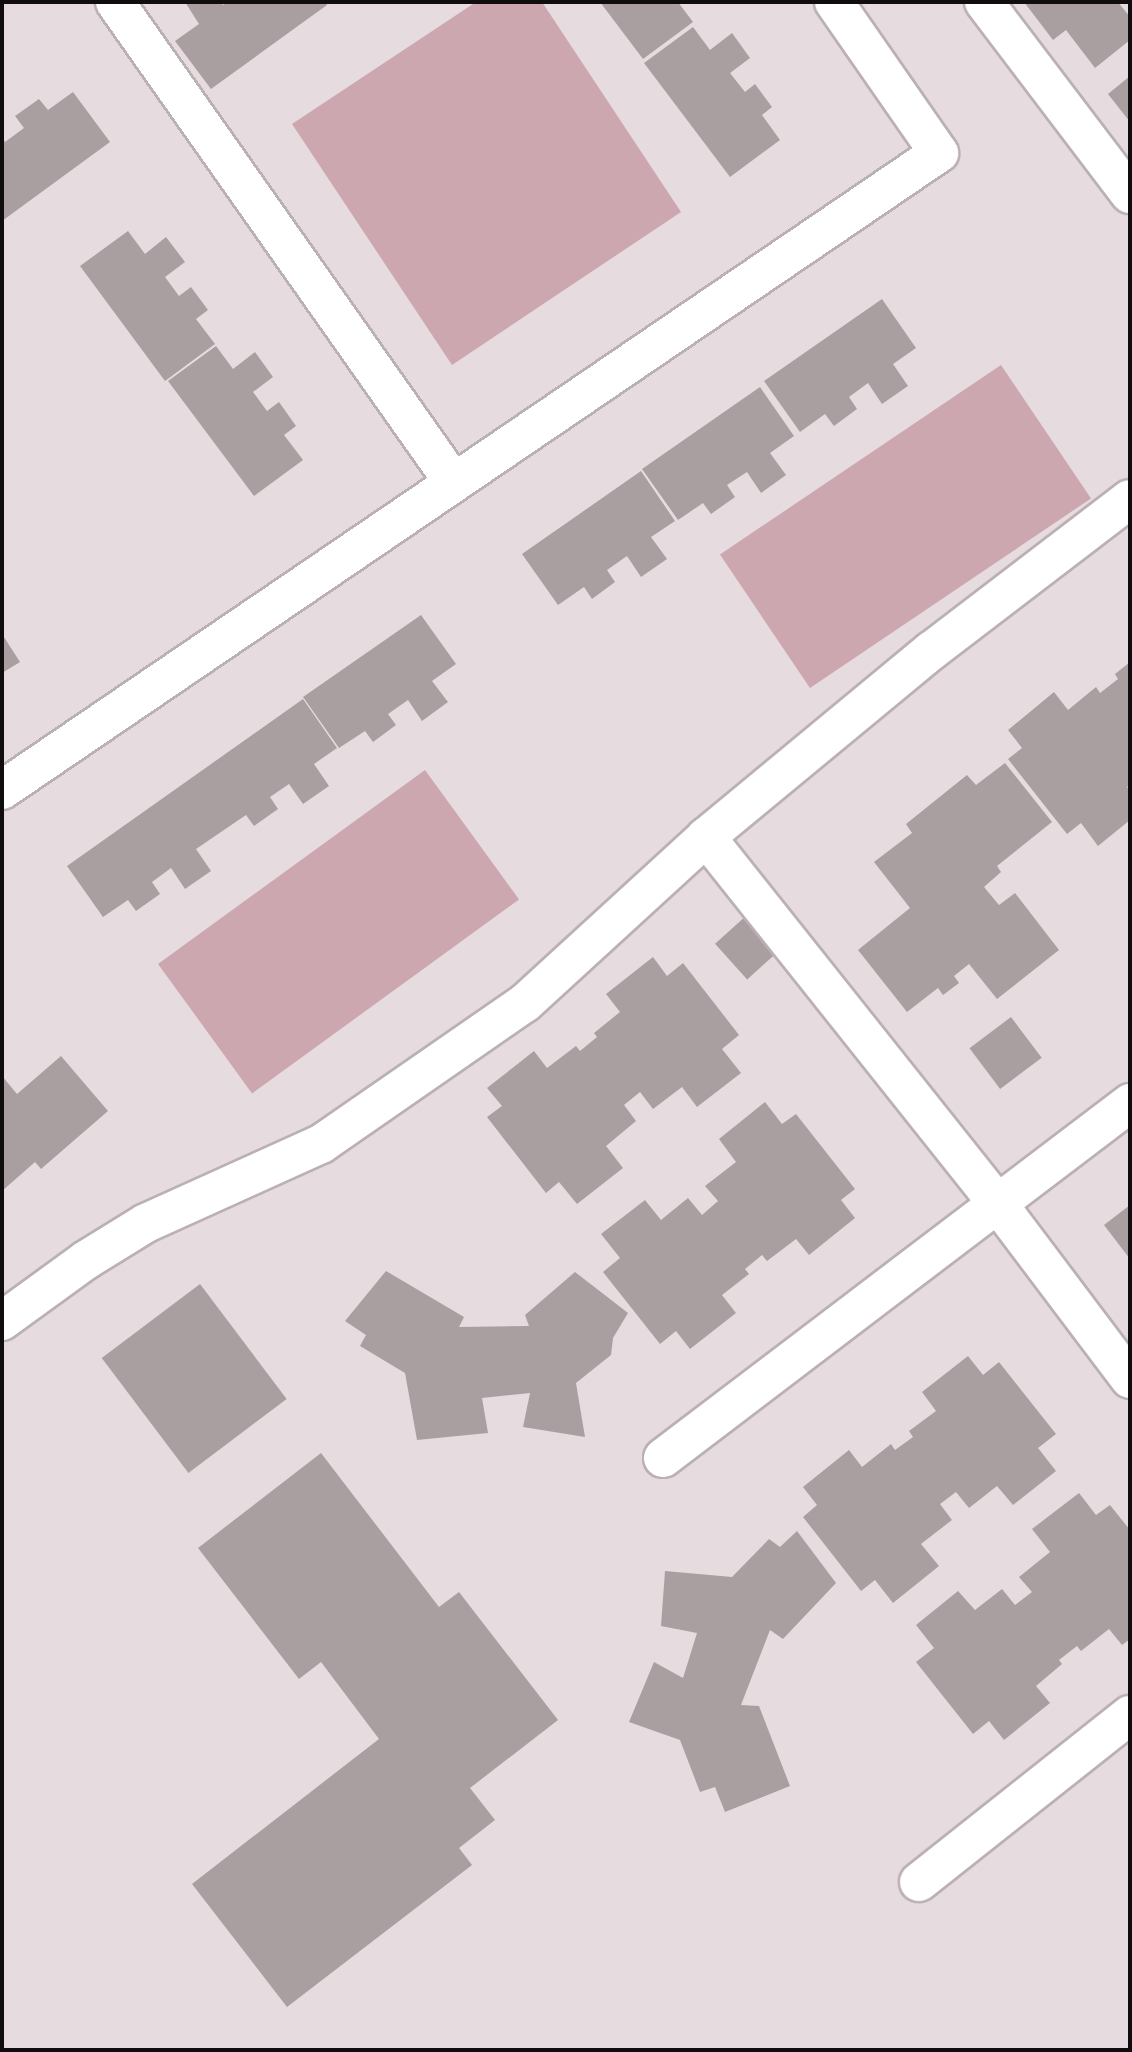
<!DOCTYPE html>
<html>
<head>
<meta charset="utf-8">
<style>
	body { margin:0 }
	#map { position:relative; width:1132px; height:2052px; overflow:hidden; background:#e6dbde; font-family:"Public Sans",sans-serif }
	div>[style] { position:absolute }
	.green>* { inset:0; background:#cca7af; transform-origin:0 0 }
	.building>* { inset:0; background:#a99fa1; transform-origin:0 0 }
	.roads { filter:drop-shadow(2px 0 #bbb0b3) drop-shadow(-2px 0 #bbb0b3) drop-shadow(0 2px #bbb0b3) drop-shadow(0 -2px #bbb0b3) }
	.minor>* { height:38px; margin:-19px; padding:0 19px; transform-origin:19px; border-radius:19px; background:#fff }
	span { translate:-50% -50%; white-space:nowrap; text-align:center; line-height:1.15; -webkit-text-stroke:7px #f4e9eb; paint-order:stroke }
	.frame { position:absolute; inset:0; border:4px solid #110d0e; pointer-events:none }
</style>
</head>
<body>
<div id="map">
	<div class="green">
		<div style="clip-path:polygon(476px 2px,542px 2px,681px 212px,452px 365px,292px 124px)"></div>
		<div style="left:1001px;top:365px;width:161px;height:339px;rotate:56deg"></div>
		<div style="left:425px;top:770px;width:160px;height:330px;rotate:54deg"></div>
	</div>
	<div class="building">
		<div style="clip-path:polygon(185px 2px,221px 2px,223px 5px,227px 2px,325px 2px,327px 5px,211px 89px,175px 41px,199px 24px)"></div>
		<div style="clip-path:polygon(600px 2px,678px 2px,693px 22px,643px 59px)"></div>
		<div style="clip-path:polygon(1024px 2px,1118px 2px,1130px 17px,1130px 40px,1095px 68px,1066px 30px,1053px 40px)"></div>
		<div style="clip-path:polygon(693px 27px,710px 50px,732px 33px,750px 58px,730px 73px,745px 92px,755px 84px,772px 107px,762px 115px,780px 140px,730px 177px,644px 63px)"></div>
		<div style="clip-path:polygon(1130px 76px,1130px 122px,1108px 94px)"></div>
		<div style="clip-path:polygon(73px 92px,110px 142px,2px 221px,2px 137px,5px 142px,24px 128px,15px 116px,39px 99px,48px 110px)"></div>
		<div style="clip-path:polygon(128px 231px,145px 254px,166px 237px,185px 262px,165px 277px,179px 296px,191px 287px,208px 310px,196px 319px,215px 344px,165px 381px,80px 266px)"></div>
		<div style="clip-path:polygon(882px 299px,916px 348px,893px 364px,908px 386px,882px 404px,868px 383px,849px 397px,857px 409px,834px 426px,825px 414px,800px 432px,764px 381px)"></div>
		<div style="clip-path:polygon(216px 346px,233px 369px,255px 352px,273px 377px,253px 392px,267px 411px,279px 402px,296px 426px,284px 435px,303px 460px,254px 496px,168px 381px)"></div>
		<div style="clip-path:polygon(760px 387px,794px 436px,770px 453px,786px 475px,761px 493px,747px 472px,727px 485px,735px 497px,711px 514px,703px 503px,678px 520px,642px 469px)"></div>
		<div style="clip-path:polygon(641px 471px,675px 521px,651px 537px,667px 559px,641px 577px,627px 556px,607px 570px,615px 582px,592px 599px,584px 587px,558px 605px,522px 554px)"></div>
		<div style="clip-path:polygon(421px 615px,456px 664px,432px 681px,448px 702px,422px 721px,408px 700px,388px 714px,396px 725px,373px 742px,365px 731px,339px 748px,303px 697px)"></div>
		<div style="clip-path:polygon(2px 634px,20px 662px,2px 673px)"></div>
		<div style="clip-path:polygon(1130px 662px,1130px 784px,1127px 787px,1130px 791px,1130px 820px,1098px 846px,1081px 823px,1067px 834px,1008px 759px,1022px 748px,1008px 730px,1054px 692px,1068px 710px,1096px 687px,1100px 693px,1118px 679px,1115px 674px)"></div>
		<div style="clip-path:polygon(303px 699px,337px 748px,314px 764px,329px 786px,303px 804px,289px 784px,270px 797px,278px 809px,254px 826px,246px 815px,196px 849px,211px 871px,185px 889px,171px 868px,152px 882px,160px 894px,136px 911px,128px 900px,103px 917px,67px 866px)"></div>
		<div style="clip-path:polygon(1005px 763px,1052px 822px,997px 866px,1001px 872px,984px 887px,999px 905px,1015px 893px,1059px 950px,997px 999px,969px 964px,954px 976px,959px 983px,943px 995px,938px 988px,907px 1012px,858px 950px,910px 908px,874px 862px,912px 833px,906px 824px,967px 775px,976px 785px)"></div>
		<div style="left:747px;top:915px;width:48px;height:43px;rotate:48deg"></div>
		<div style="clip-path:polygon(653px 957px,667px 976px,683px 963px,739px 1035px,722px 1049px,741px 1073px,697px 1107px,682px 1087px,653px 1109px,640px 1092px,624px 1105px,636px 1121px,606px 1146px,623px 1168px,577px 1204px,559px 1182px,546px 1193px,487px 1117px,502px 1106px,487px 1088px,534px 1051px,547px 1068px,576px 1046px,580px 1051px,597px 1037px,594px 1033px,620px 1012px,606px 994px)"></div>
		<div style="left:1011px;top:1017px;width:51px;height:52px;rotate:53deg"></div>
		<div style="clip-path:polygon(61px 1056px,108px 1111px,41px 1169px,35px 1162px,2px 1191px,2px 1076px,17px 1094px)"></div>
		<div style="clip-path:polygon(765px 1102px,782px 1124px,796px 1114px,855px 1189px,841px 1200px,855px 1218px,809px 1255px,796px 1239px,767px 1261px,762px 1255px,745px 1269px,749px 1274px,722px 1295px,736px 1313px,690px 1349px,676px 1331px,660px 1344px,603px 1272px,620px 1258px,601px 1234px,645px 1200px,661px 1220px,688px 1198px,702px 1215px,718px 1201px,705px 1186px,736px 1162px,719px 1139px)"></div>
		<div style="clip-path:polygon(1130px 1205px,1130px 1259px,1104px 1225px)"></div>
		<div style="clip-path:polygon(386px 1271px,464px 1317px,459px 1327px,529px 1326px,525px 1315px,575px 1272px,628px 1313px,613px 1338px,611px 1355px,576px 1383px,585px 1437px,523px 1427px,530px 1393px,482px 1398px,488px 1433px,417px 1440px,405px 1373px,360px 1346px,366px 1335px,345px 1321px)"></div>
		<div style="left:200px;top:1284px;width:144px;height:123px;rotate:53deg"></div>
		<div style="clip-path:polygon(968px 1356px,983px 1375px,999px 1362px,1056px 1434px,1038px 1448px,1056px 1471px,1013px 1505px,997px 1486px,969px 1508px,956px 1492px,940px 1504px,952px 1520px,921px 1544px,939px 1566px,893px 1603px,875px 1580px,861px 1591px,803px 1517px,817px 1505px,803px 1487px,849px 1450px,862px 1467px,891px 1444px,895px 1450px,913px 1437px,909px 1431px,936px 1411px,922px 1392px)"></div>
		<div style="clip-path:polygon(321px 1453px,439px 1607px,459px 1592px,558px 1720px,470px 1788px,495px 1820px,459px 1848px,472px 1865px,287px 2007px,192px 1884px,379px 1739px,321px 1662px,299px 1679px,198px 1548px)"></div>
		<div style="clip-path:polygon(1079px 1493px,1096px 1515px,1110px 1505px,1130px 1530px,1130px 1639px,1122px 1645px,1109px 1629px,1081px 1651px,1077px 1646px,1059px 1660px,1062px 1664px,1036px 1686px,1050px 1703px,1004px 1740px,989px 1721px,973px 1734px,916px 1662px,934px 1648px,916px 1625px,958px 1591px,975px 1610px,1002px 1589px,1015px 1605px,1032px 1592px,1019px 1577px,1050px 1552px,1032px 1529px)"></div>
		<div style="clip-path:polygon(797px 1531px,836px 1583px,783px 1639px,770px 1630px,741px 1705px,759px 1706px,790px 1786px,725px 1812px,715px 1787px,700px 1792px,680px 1740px,629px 1722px,654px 1662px,683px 1678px,697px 1633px,661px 1626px,665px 1571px,732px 1577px,769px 1539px,780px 1547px)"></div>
	</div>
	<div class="roads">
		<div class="minor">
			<div style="left:115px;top:2px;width:588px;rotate:54.82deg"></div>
			<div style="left:984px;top:2px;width:241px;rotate:52.8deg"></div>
			<div style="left:2px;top:790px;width:1133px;rotate:-34.21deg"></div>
			<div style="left:939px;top:153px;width:184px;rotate:-124.8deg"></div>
			<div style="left:706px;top:837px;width:469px;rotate:51.5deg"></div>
			<div style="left:998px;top:1204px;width:219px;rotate:53deg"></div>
			<div style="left:2px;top:1321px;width:104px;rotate:-36deg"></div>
			<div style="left:86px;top:1260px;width:70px;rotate:-31.7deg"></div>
			<div style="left:146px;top:1223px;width:192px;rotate:-24.3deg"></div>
			<div style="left:321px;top:1144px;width:248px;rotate:-34.7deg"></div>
			<div style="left:525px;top:1003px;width:246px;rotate:-42.5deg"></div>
			<div style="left:706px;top:837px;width:292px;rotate:-39.6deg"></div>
			<div style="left:931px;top:651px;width:250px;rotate:-37.4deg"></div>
			<div style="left:663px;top:1458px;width:587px;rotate:-37.24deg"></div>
			<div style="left:919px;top:1882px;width:269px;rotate:-38.4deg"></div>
		</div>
	</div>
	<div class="frame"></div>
</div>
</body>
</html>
